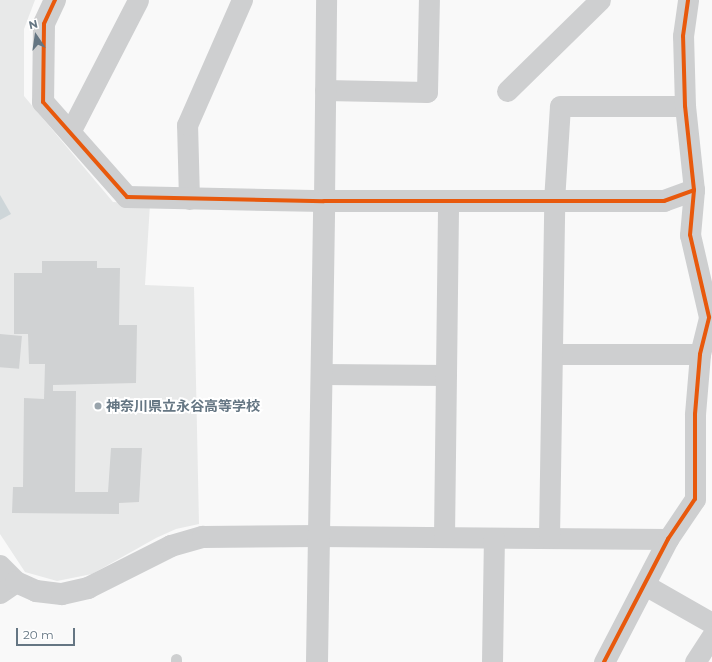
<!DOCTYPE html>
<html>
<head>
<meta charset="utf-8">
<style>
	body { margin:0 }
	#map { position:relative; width:712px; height:662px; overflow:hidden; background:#f9f9f9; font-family:Montserrat,"Noto Sans JP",sans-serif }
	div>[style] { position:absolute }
	.built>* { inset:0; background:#e8e9e9 }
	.water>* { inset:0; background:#ced6d9 }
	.building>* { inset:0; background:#d0d2d3; transform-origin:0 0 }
	.service>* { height:11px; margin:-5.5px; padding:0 5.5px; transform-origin:5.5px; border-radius:5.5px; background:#cecfd0 }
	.minor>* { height:21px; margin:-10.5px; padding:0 10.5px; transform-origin:10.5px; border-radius:10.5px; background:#cecfd0 }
	.tertiary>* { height:22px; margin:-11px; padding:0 11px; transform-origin:11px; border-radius:11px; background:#cecfd0 }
	.cycleway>* { height:4px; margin:-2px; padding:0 2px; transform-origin:2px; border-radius:2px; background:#e8590c }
	.dots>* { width:11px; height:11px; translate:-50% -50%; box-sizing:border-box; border:2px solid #fff; border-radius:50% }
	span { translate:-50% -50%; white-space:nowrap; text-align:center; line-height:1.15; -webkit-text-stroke:4px #fff; paint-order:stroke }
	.poi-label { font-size:14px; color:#657683; font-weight:700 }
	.left { translate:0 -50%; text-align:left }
	.north { position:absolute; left:16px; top:16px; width:40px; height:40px; -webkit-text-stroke:3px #fff; paint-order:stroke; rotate:347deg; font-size:11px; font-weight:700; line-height:16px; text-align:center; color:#657683 }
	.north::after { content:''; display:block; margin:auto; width:14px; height:18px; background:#657683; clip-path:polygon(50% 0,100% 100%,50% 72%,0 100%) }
	.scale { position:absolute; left:16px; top:628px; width:59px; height:18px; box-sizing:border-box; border:2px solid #657683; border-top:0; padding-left:5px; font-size:12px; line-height:14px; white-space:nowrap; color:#657683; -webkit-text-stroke:3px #fff; paint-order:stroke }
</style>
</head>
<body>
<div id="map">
	<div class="built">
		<div style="clip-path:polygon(0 0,35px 0,24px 29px,24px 96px,113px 202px,150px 204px,145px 285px,194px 287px,199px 524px,176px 529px,156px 538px,92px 574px,57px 581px,25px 572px,0 534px)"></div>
	</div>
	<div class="water">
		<div style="clip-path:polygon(0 195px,11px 214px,0 220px)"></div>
	</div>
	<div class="building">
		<div style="clip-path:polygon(42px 261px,97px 261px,97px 268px,120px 268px,119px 325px,137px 325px,136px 383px,53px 385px,53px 391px,76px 391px,75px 492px,108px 492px,111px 448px,142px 448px,139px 502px,119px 503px,119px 514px,12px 513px,13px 487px,23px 487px,24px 398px,44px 399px,45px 364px,29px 364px,28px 334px,14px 334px,14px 273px,42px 273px)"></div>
		<div style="left:0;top:334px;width:22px;height:33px;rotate:5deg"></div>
	</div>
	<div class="service">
		<div style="left:176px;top:662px;width:3px;rotate:-90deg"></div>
	</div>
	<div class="minor">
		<div style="left:325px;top:90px;width:102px;rotate:1.1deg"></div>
		<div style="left:427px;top:92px;width:92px;rotate:-88.8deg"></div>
		<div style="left:507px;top:91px;width:130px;rotate:-44.4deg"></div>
		<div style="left:70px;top:132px;width:148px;rotate:-62.7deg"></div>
		<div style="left:189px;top:199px;width:74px;rotate:-91.5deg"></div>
		<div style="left:187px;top:125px;width:137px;rotate:-66.3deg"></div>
		<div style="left:324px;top:201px;width:201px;rotate:-89.4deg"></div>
		<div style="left:552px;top:354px;width:148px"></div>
		<div style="left:323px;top:374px;width:123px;rotate:0.5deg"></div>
		<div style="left:319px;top:536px;width:349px;rotate:0.5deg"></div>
		<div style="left:444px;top:537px;width:336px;rotate:-89.3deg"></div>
		<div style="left:549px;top:538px;width:337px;rotate:-89.1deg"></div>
		<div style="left:554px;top:201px;width:95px;rotate:-86.4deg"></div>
		<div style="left:560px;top:106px;width:125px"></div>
		<div style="left:645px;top:585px;width:77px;rotate:29.6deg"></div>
		<div style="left:0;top:593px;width:19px;rotate:-35deg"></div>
		<div style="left:492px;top:662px;width:124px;rotate:-89.1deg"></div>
		<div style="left:604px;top:662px;width:139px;rotate:-62.5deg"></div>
		<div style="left:668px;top:539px;width:48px;rotate:-56deg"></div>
		<div style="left:695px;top:499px;width:85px;rotate:-90deg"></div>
		<div style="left:695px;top:414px;width:60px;rotate:-85.2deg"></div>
		<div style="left:700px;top:354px;width:38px;rotate:-76deg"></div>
		<div style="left:709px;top:317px;width:84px;rotate:-103deg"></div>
		<div style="left:690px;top:235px;width:45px;rotate:-84.9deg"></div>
		<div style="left:694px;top:190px;width:84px;rotate:-96.1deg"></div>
		<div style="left:685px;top:106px;width:70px;rotate:-91.6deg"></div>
		<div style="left:683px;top:36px;width:36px;rotate:-82deg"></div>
		<div style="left:695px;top:662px;width:31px;rotate:-57deg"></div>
	</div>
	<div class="tertiary">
		<div style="left:55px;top:0;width:26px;rotate:115deg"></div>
		<div style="left:44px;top:24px;width:78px;rotate:90.7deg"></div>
		<div style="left:43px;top:102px;width:127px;rotate:48.5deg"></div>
		<div style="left:127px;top:197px;width:197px;rotate:1.2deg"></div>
		<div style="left:324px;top:201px;width:340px"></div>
		<div style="left:664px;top:201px;width:32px;rotate:-20deg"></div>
		<div style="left:0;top:566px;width:23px;rotate:45deg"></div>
		<div style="left:16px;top:582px;width:22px;rotate:24deg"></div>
		<div style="left:36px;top:591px;width:26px;rotate:7deg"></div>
		<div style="left:62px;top:594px;width:27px;rotate:-13deg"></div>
		<div style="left:88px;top:588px;width:93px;rotate:-26.8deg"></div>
		<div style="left:171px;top:546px;width:33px;rotate:-16deg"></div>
		<div style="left:203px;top:537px;width:116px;rotate:-0.5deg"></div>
		<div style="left:317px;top:662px;width:461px;rotate:-89.1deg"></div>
	</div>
	<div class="cycleway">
		<div style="left:55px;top:0;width:26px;rotate:115deg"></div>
		<div style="left:44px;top:24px;width:78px;rotate:90.7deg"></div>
		<div style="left:43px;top:102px;width:127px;rotate:48.5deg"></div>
		<div style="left:127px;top:197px;width:197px;rotate:1.2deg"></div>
		<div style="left:324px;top:201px;width:340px"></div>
		<div style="left:664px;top:201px;width:32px;rotate:-20deg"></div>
		<div style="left:604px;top:662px;width:139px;rotate:-62.5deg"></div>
		<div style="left:668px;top:539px;width:48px;rotate:-56deg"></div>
		<div style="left:695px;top:499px;width:85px;rotate:-90deg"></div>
		<div style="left:695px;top:414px;width:60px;rotate:-85.2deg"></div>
		<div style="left:700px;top:354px;width:38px;rotate:-76deg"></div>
		<div style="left:709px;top:317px;width:84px;rotate:-103deg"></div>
		<div style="left:690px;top:235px;width:45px;rotate:-84.9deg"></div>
		<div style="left:694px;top:190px;width:84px;rotate:-96.1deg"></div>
		<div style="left:685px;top:106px;width:70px;rotate:-91.6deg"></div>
		<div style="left:683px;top:36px;width:36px;rotate:-82deg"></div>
	</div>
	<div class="dots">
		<div style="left:98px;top:406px;background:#99a4ac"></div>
	</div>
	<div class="poi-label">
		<span class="left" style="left:106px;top:406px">神奈川県立永谷高等学校</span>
	</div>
	<div class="north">N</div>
	<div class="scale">20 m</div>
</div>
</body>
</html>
